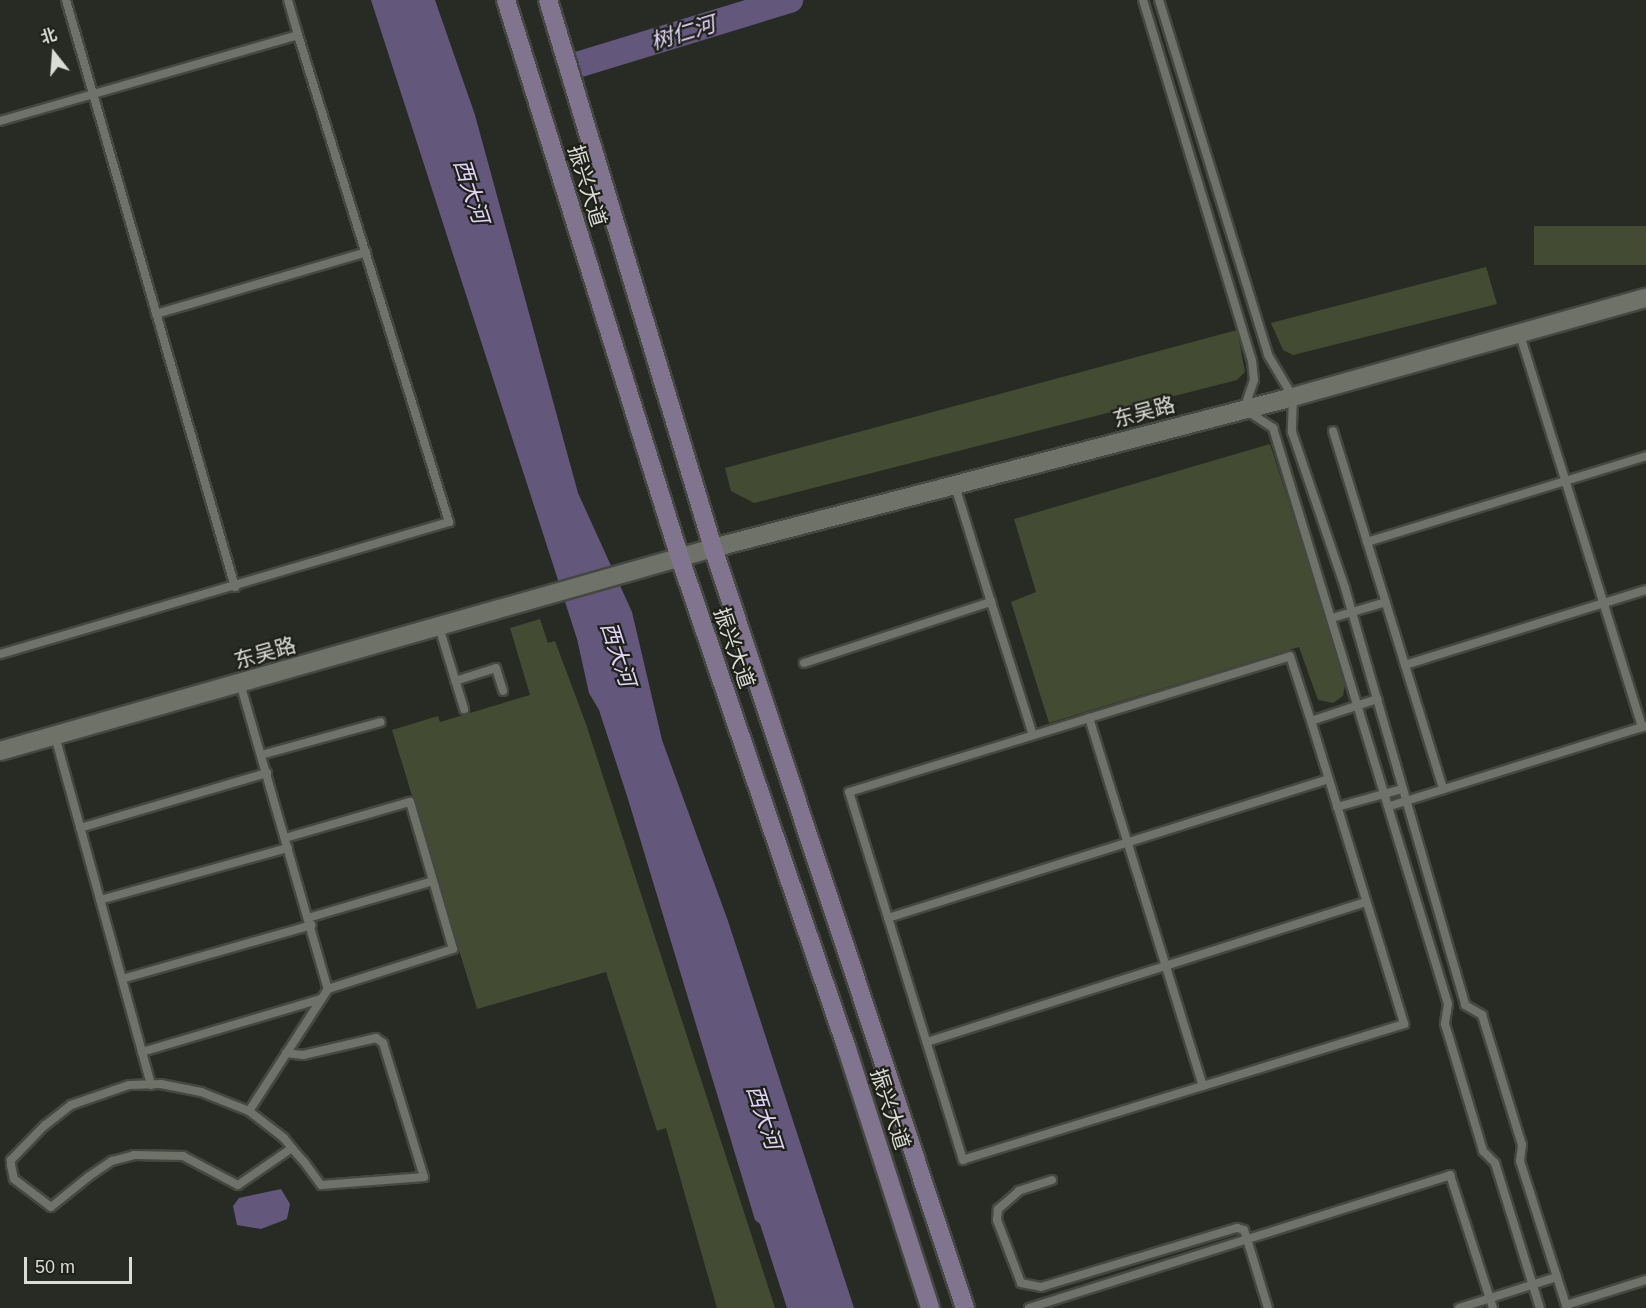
<!DOCTYPE html>
<html>
<head>
<meta charset="utf-8">
<style>
	body { margin:0 }
	#map { position:relative; width:1646px; height:1308px; overflow:hidden; background:#282b23; font-family:Helvetica,"Noto Sans SC",sans-serif }
	div>[style] { position:absolute }
	.green>* { inset:0; background:#444b33; transform-origin:0 0 }
	.water>* { inset:0; background:#64577c }
	.river>* { height:26px; margin:-13px; padding:0 13px; transform-origin:13px; border-radius:13px; background:#64577c }
	.roads { filter:drop-shadow(2px 0 #454741) drop-shadow(-2px 0 #454741) drop-shadow(0 2px #454741) drop-shadow(0 -2px #454741) }
	.service>* { height:8px; margin:-4px; padding:0 4px; transform-origin:4px; border-radius:4px; background:#6f7269 }
	.tertiary>* { height:18px; margin:-9px; padding:0 9px; transform-origin:9px; border-radius:9px; background:#6f7269 }
	.secondary>* { height:18px; margin:-9px; padding:0 9px; transform-origin:9px; border-radius:9px; background:#80748e }
	span { translate:-50% -50%; white-space:nowrap; text-align:center; line-height:1.15; -webkit-text-stroke:4.5px #1f2119; paint-order:stroke }
	.street-label { font-size:21px; color:#dadcd6 }
	.water-label { font-size:22px; color:#e1d4fb; font-style:italic }
	.north { position:absolute; left:24px; top:24px; width:60px; height:60px; -webkit-text-stroke:4px #1f2119; paint-order:stroke; rotate:343deg; font-size:16px; font-weight:700; line-height:24px; text-align:center; color:#dadcd6 }
	.north::after { content:''; display:block; margin:auto; width:21px; height:27px; background:#dadcd6; clip-path:polygon(50% 0,100% 100%,50% 72%,0 100%) }
	.scale { position:absolute; left:24px; top:1257px; width:108px; height:27px; box-sizing:border-box; border:3px solid #dadcd6; border-top:0; padding-left:8px; font-size:18px; line-height:21px; white-space:nowrap; color:#dadcd6; -webkit-text-stroke:4px #1f2119; paint-order:stroke }
</style>
</head>
<body>
<div id="map">
	<div class="green">
		<div style="left:1646px;top:226px;width:39px;height:112px;rotate:90deg"></div>
		<div style="clip-path:polygon(1486px 267px,1497px 304px,1293px 355px,1283px 350px,1271px 323px)"></div>
		<div style="clip-path:polygon(1237px 330px,1245px 372px,1237px 380px,754px 503px,731px 491px,725px 468px)"></div>
		<div style="clip-path:polygon(1270px 444px,1346px 680px,1343px 696px,1333px 703px,1318px 700px,1299px 647px,1049px 723px,1011px 602px,1036px 592px,1014px 519px)"></div>
		<div style="clip-path:polygon(540px 619px,548px 643px,555px 641px,586px 724px,775px 1308px,717px 1308px,666px 1128px,657px 1131px,606px 972px,477px 1009px,392px 730px,438px 716px,440px 722px,530px 695px,510px 628px)"></div>
	</div>
	<div class="water">
		<div style="clip-path:polygon(371px 0,435px 0,475px 115px,578px 493px,632px 612px,662px 740px,728px 921px,854px 1308px,787px 1308px,760px 1224px,755px 1220px,628px 799px,599px 710px,589px 693px,577px 639px)"></div>
		<div style="clip-path:polygon(281px 1189px,290px 1204px,287px 1219px,261px 1229px,237px 1225px,233px 1206px,239px 1198px)"></div>
	</div>
	<div class="river">
		<div style="left:577px;top:65px;width:223px;rotate:-17deg"></div>
	</div>
	<div class="roads">
		<div class="service">
			<div style="left:66px;top:0;width:611px;rotate:73.94deg"></div>
			<div style="left:288px;top:0;width:36px;rotate:74deg"></div>
			<div style="left:1143px;top:0;width:377px;rotate:73.2deg"></div>
			<div style="left:1252px;top:361px;width:19px;rotate:84deg"></div>
			<div style="left:1254px;top:380px;width:31px;rotate:109deg"></div>
			<div style="left:1244px;top:409px;width:35px;rotate:33deg"></div>
			<div style="left:1273px;top:428px;width:602px;rotate:73.1deg"></div>
			<div style="left:1448px;top:1004px;width:20px;rotate:99deg"></div>
			<div style="left:1445px;top:1024px;width:133px;rotate:73.3deg"></div>
			<div style="left:1483px;top:1151px;width:17px;rotate:45deg"></div>
			<div style="left:1495px;top:1163px;width:152px;rotate:72.8deg"></div>
			<div style="left:1159px;top:0;width:371px;rotate:72.9deg"></div>
			<div style="left:1268px;top:355px;width:49px;rotate:59.2deg"></div>
			<div style="left:1293px;top:397px;width:35px;rotate:92deg"></div>
			<div style="left:1292px;top:432px;width:165px;rotate:71.2deg"></div>
			<div style="left:1345px;top:588px;width:434px;rotate:73.9deg"></div>
			<div style="left:1465px;top:1005px;width:20px;rotate:30deg"></div>
			<div style="left:1482px;top:1015px;width:136px;rotate:72.9deg"></div>
			<div style="left:1522px;top:1145px;width:16px;rotate:97deg"></div>
			<div style="left:1520px;top:1161px;width:154px;rotate:72.3deg"></div>
			<div style="left:0;top:121px;width:310px;rotate:-16.1deg"></div>
			<div style="left:298px;top:35px;width:510px;rotate:72.77deg"></div>
			<div style="left:449px;top:522px;width:468px;rotate:163.6deg"></div>
			<div style="left:156px;top:314px;width:219px;rotate:-16.4deg"></div>
			<div style="left:1520px;top:335px;width:411px;rotate:72.7deg"></div>
			<div style="left:1333px;top:431px;width:375px;rotate:72.9deg"></div>
			<div style="left:955px;top:486px;width:121px;rotate:72.8deg"></div>
			<div style="left:1367px;top:542px;width:292px;rotate:-17.1deg"></div>
			<div style="left:1332px;top:618px;width:56px;rotate:-16.5deg"></div>
			<div style="left:439px;top:627px;width:86px;rotate:73deg"></div>
			<div style="left:804px;top:663px;width:197px;rotate:-18.1deg"></div>
			<div style="left:991px;top:602px;width:139px;rotate:72.5deg"></div>
			<div style="left:1405px;top:665px;width:252px;rotate:-17.3deg"></div>
			<div style="left:455px;top:681px;width:43px;rotate:-17.6deg"></div>
			<div style="left:496px;top:668px;width:24px;rotate:73deg"></div>
			<div style="left:240px;top:683px;width:318px;rotate:74deg"></div>
			<div style="left:328px;top:989px;width:145px;rotate:122.9deg"></div>
			<div style="left:1089px;top:718px;width:385px;rotate:72.8deg"></div>
			<div style="left:1311px;top:721px;width:317px;rotate:72.9deg"></div>
			<div style="left:1404px;top:1024px;width:461px;rotate:162.9deg"></div>
			<div style="left:963px;top:1160px;width:385px;rotate:-107.2deg"></div>
			<div style="left:849px;top:792px;width:461px;rotate:-17.1deg"></div>
			<div style="left:1290px;top:656px;width:68px;rotate:72.1deg"></div>
			<div style="left:1311px;top:721px;width:70px;rotate:-18.4deg"></div>
			<div style="left:55px;top:736px;width:362px;rotate:74.6deg"></div>
			<div style="left:261px;top:755px;width:124px;rotate:-15.4deg"></div>
			<div style="left:1390px;top:806px;width:268px;rotate:-17.4deg"></div>
			<div style="left:1337px;top:807px;width:67px;rotate:-15.5deg"></div>
			<div style="left:80px;top:828px;width:195px;rotate:-16.4deg"></div>
			<div style="left:285px;top:838px;width:130px;rotate:-16.1deg"></div>
			<div style="left:410px;top:802px;width:153px;rotate:73.7deg"></div>
			<div style="left:453px;top:949px;width:131px;rotate:162.3deg"></div>
			<div style="left:100px;top:900px;width:195px;rotate:-15.5deg"></div>
			<div style="left:308px;top:918px;width:130px;rotate:-16.5deg"></div>
			<div style="left:888px;top:918px;width:461px;rotate:-17.5deg"></div>
			<div style="left:122px;top:979px;width:197px;rotate:-15.9deg"></div>
			<div style="left:927px;top:1042px;width:461px;rotate:-17.7deg"></div>
			<div style="left:142px;top:1052px;width:187px;rotate:-16.5deg"></div>
			<div style="left:286px;top:1053px;width:17px;rotate:7deg"></div>
			<div style="left:303px;top:1055px;width:75px;rotate:-13.1deg"></div>
			<div style="left:376px;top:1038px;width:9px;rotate:36deg"></div>
			<div style="left:383px;top:1043px;width:140px;rotate:73deg"></div>
			<div style="left:424px;top:1177px;width:103px;rotate:175.6deg"></div>
			<div style="left:321px;top:1185px;width:29px;rotate:-126deg"></div>
			<div style="left:304px;top:1162px;width:18px;rotate:-131deg"></div>
			<div style="left:292px;top:1148px;width:13px;rotate:-129deg"></div>
			<div style="left:284px;top:1138px;width:44px;rotate:-142.4deg"></div>
			<div style="left:249px;top:1111px;width:52px;rotate:-158.4deg"></div>
			<div style="left:201px;top:1092px;width:41px;rotate:-168.7deg"></div>
			<div style="left:161px;top:1084px;width:32px;rotate:178deg"></div>
			<div style="left:129px;top:1085px;width:61px;rotate:161deg"></div>
			<div style="left:71px;top:1105px;width:33px;rotate:142deg"></div>
			<div style="left:45px;top:1125px;width:49px;rotate:134.2deg"></div>
			<div style="left:11px;top:1160px;width:5px;rotate:90deg"></div>
			<div style="left:11px;top:1165px;width:14px;rotate:78deg"></div>
			<div style="left:14px;top:1179px;width:46px;rotate:37.1deg"></div>
			<div style="left:51px;top:1207px;width:48px;rotate:-39deg"></div>
			<div style="left:88px;top:1177px;width:29px;rotate:-34deg"></div>
			<div style="left:112px;top:1161px;width:23px;rotate:-15deg"></div>
			<div style="left:134px;top:1155px;width:49px;rotate:1.2deg"></div>
			<div style="left:183px;top:1156px;width:62px;rotate:27.8deg"></div>
			<div style="left:238px;top:1185px;width:65px;rotate:-34.4deg"></div>
			<div style="left:1052px;top:1180px;width:35px;rotate:162deg"></div>
			<div style="left:1019px;top:1191px;width:28px;rotate:139deg"></div>
			<div style="left:998px;top:1209px;width:11px;rotate:95deg"></div>
			<div style="left:997px;top:1220px;width:67px;rotate:69.1deg"></div>
			<div style="left:1021px;top:1283px;width:20px;rotate:11deg"></div>
			<div style="left:1041px;top:1287px;width:205px;rotate:-16.8deg"></div>
			<div style="left:1237px;top:1228px;width:7px;rotate:16deg"></div>
			<div style="left:1244px;top:1230px;width:9px;rotate:72deg"></div>
			<div style="left:1247px;top:1239px;width:72px;rotate:73.1deg"></div>
			<div style="left:1566px;top:1305px;width:84px;rotate:-17.4deg"></div>
			<div style="left:1029px;top:1308px;width:442px;rotate:-17.5deg"></div>
			<div style="left:1450px;top:1175px;width:140px;rotate:72.1deg"></div>
			<div style="left:1459px;top:1308px;width:103px;rotate:-17.6deg"></div>
		</div>
		<div class="tertiary">
			<div style="left:0;top:751px;width:741px;rotate:-15.89deg"></div>
			<div style="left:713px;top:548px;width:599px;rotate:-14.59deg"></div>
			<div style="left:1293px;top:397px;width:367px;rotate:-15.7deg"></div>
		</div>
		<div class="secondary">
			<div style="left:506px;top:0;width:584px;rotate:72.68deg"></div>
			<div style="left:680px;top:558px;width:519px;rotate:71.22deg"></div>
			<div style="left:847px;top:1049px;width:272px;rotate:72.2deg"></div>
			<div style="left:548px;top:0;width:572px;rotate:73.24deg"></div>
			<div style="left:713px;top:548px;width:801px;rotate:71.66deg"></div>
		</div>
	</div>
	<div class="street-label">
		<span style="left:587px;top:186px;rotate:73deg">振兴大道</span>
		<span style="left:1144px;top:412px;rotate:-15deg">东吴路</span>
		<span style="left:734px;top:648px;rotate:71deg">振兴大道</span>
		<span style="left:265px;top:653px;rotate:-16deg">东吴路</span>
		<span style="left:890px;top:1109px;rotate:72deg">振兴大道</span>
	</div>
	<div class="water-label">
		<span style="left:683px;top:33px;rotate:-17deg">树仁河</span>
		<span style="left:471px;top:191px;rotate:72deg">西大河</span>
		<span style="left:618px;top:654px;rotate:72deg">西大河</span>
		<span style="left:764px;top:1117px;rotate:72deg">西大河</span>
	</div>
	<div class="north">北</div>
	<div class="scale">50 m</div>
</div>
</body>
</html>
